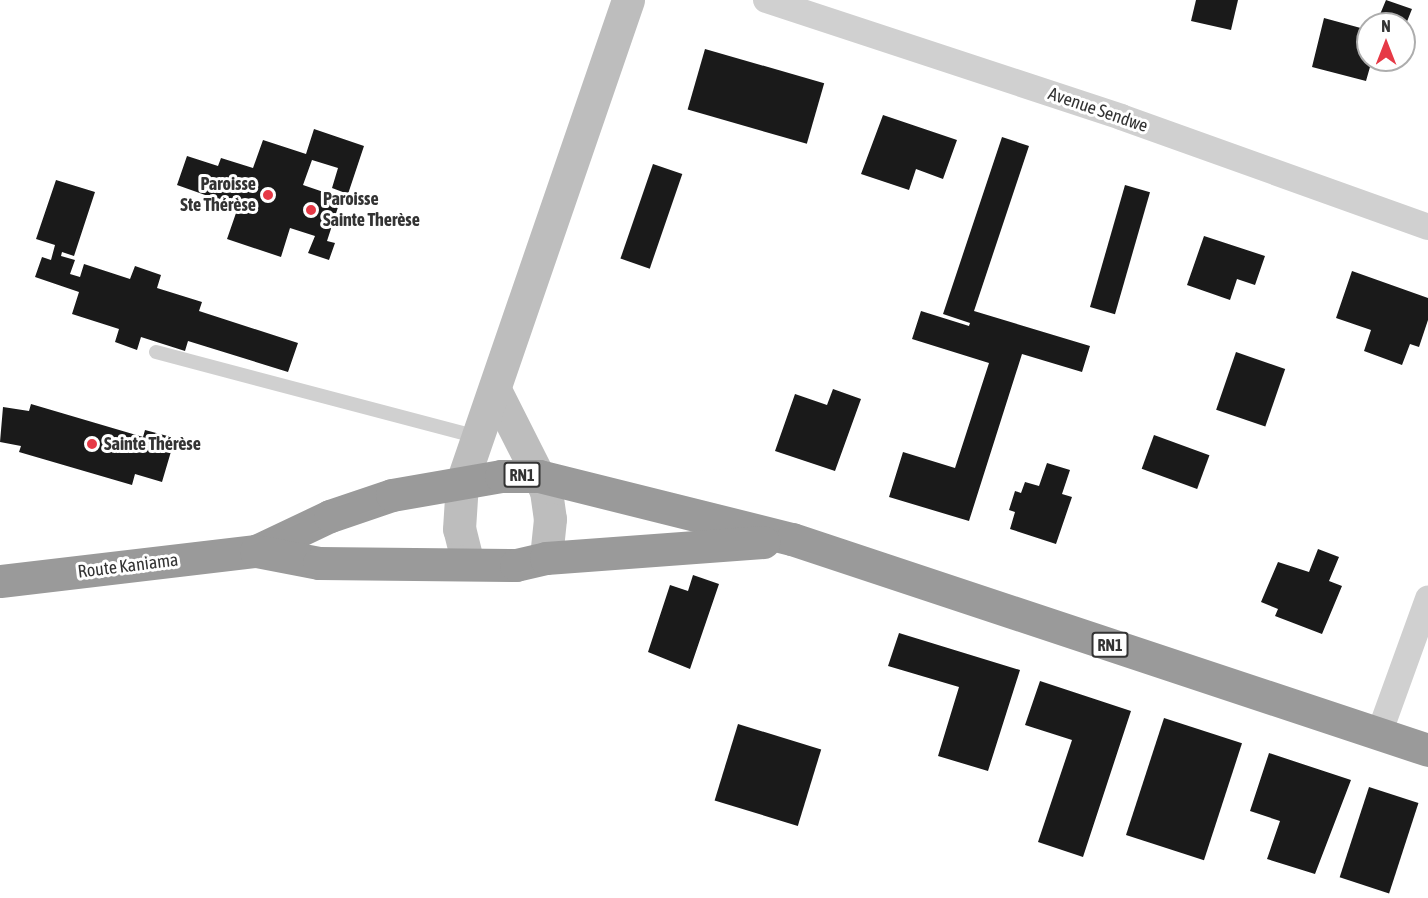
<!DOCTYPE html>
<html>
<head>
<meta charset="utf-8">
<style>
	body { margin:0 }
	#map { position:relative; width:1428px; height:898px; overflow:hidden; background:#fff; font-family:"Asap Condensed",sans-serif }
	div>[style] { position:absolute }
	.building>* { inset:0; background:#1a1a1a; transform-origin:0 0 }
	.lane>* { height:14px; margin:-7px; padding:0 7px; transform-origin:7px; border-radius:7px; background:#d0d0d0 }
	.street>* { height:26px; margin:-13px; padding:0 13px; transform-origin:13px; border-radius:13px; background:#d0d0d0 }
	.secondary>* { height:33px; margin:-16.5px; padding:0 16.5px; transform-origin:16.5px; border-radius:16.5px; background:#bdbdbd }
	.highway>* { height:33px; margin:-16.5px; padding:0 16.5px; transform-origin:16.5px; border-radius:16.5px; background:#9a9a9a }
	.dots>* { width:16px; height:16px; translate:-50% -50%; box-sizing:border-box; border:3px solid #fff; border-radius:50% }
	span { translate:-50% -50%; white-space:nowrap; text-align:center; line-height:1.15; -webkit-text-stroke:6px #fff; paint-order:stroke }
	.shield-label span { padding:2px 4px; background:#fff; border:2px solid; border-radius:4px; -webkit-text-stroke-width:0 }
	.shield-label { font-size:16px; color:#333; font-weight:700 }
	.street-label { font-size:18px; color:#333 }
	.poi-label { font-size:18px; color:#333; font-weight:700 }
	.right { translate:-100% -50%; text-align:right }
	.left { translate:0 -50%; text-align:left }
	.north { position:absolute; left:1356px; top:12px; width:60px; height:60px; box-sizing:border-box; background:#fff; border:2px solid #adadad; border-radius:50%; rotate:0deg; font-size:16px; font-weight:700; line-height:24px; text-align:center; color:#333 }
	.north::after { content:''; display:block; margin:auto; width:21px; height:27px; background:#e63946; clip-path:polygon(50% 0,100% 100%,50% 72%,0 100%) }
</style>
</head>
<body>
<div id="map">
	<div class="building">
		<div style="clip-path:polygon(1196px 0,1238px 0,1231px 30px,1191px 21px)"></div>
		<div style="clip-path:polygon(1386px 0,1412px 9px,1404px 29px,1404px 24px,1376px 24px)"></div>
		<div style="clip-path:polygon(1324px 18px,1368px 30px,1368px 60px,1372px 60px,1366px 81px,1312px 67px)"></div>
		<div style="left:705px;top:49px;width:124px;height:63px;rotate:16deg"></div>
		<div style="clip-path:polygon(883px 115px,957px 140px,943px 179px,916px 169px,909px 190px,861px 174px)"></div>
		<div style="clip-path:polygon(314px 129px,364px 146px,348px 194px,332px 188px,338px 168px,312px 160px,303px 185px,341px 198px,327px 241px,335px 243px,329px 260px,308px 253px,315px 236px,290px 228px,281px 257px,227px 239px,236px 213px,205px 202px,208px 196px,177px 185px,187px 156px,218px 166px,221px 158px,253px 168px,263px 140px,306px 154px)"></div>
		<div style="clip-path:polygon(1002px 137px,1029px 146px,974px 311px,1090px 346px,1082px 372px,1022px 354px,969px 521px,889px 497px,903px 452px,955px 468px,989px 363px,912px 339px,921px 311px,969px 326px,970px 323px,943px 314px)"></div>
		<div style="left:653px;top:164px;width:31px;height:100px;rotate:19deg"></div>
		<div style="clip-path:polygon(56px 180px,95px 192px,74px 256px,62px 252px,61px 256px,75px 260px,70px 274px,80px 277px,84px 264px,130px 279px,135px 266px,161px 275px,157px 288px,202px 302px,199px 311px,298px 343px,288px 372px,188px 341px,185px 351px,141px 337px,137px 350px,115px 342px,119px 329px,72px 314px,79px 292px,35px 277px,42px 257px,51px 260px,55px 245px,36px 239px)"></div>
		<div style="left:1125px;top:185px;width:26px;height:127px;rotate:16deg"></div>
		<div style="clip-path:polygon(1204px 236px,1265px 256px,1255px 285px,1237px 279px,1230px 300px,1187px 285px)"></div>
		<div style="clip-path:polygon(1352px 271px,1428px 298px,1428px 320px,1419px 347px,1410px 344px,1402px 365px,1364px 351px,1371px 330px,1336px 318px)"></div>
		<div style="left:1236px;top:352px;width:52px;height:61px;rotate:19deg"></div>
		<div style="clip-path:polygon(833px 389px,861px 399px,835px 471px,775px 451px,795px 394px,827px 405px)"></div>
		<div style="clip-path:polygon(31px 404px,143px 437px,145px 430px,175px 438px,162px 482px,135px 474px,132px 485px,19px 452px,21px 446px,0 442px,3px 407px,29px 411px)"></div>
		<div style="left:1154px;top:435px;width:59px;height:36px;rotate:20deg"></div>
		<div style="clip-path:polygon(1047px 463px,1070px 470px,1062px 494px,1072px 497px,1056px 544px,1010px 529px,1015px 512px,1009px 510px,1015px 491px,1021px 493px,1025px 482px,1039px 486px)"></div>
		<div style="clip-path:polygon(1318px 549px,1339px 557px,1329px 581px,1342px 586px,1322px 634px,1275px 616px,1278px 609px,1261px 602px,1278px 562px,1309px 572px)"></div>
		<div style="clip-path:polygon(693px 575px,719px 584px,690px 669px,648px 652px,670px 585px,688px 591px)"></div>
		<div style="clip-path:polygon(899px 633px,1020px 670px,988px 771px,938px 756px,959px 687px,888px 666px)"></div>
		<div style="clip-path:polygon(1040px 681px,1131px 711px,1083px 857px,1038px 842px,1072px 740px,1025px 725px)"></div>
		<div style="left:1164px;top:718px;width:82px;height:123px;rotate:18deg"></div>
		<div style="left:738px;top:724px;width:87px;height:80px;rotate:17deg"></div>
		<div style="clip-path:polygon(1269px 753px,1351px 780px,1315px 874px,1267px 859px,1280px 821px,1250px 811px)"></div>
		<div style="left:1369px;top:787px;width:52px;height:95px;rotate:18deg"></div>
	</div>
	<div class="lane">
		<div style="left:156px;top:352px;width:333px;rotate:14.8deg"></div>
	</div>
	<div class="street">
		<div style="left:766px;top:0;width:374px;rotate:18.2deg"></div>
		<div style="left:1121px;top:117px;width:326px;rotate:19.7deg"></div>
		<div style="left:1379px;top:734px;width:144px;rotate:-70.1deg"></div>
	</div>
	<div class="secondary">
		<div style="left:495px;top:390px;width:113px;rotate:63.2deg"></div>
		<div style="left:546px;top:491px;width:28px;rotate:82deg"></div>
		<div style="left:550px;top:519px;width:39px;rotate:96deg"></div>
		<div style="left:468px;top:564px;width:36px;rotate:-104deg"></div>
		<div style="left:459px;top:529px;width:47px;rotate:-86.3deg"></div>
		<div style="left:462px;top:482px;width:510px;rotate:-71deg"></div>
	</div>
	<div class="highway">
		<div style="left:256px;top:551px;width:82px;rotate:-25.3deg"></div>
		<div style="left:330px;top:516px;width:65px;rotate:-18.7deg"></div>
		<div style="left:392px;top:495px;width:111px;rotate:-9.9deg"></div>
		<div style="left:501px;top:476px;width:38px"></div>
		<div style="left:539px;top:476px;width:261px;rotate:14deg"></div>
		<div style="left:792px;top:539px;width:670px;rotate:18.35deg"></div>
		<div style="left:0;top:581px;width:258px;rotate:-6.7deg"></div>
		<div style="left:256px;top:551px;width:64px;rotate:10.8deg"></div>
		<div style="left:319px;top:563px;width:197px;rotate:0.6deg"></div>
		<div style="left:516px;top:565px;width:31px;rotate:-13deg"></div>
		<div style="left:546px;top:558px;width:218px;rotate:-4.2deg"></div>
	</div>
	<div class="dots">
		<div style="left:268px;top:195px;background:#e63946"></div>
		<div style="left:311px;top:210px;background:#e63946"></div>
		<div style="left:92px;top:444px;background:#e63946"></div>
	</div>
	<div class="shield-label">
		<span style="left:522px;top:475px">RN1</span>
		<span style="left:1110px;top:645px">RN1</span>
	</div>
	<div class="street-label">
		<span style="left:1098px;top:110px;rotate:19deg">Avenue Sendwe</span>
		<span style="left:128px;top:566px;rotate:-7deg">Route Kaniama</span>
	</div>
	<div class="poi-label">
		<span class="right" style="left:256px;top:195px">Paroisse<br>Ste Thérèse</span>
		<span class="left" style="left:323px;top:210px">Paroisse<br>Sainte Therèse</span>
		<span class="left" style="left:104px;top:444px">Sainte Thérèse</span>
	</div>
	<div class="north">N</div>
</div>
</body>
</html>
